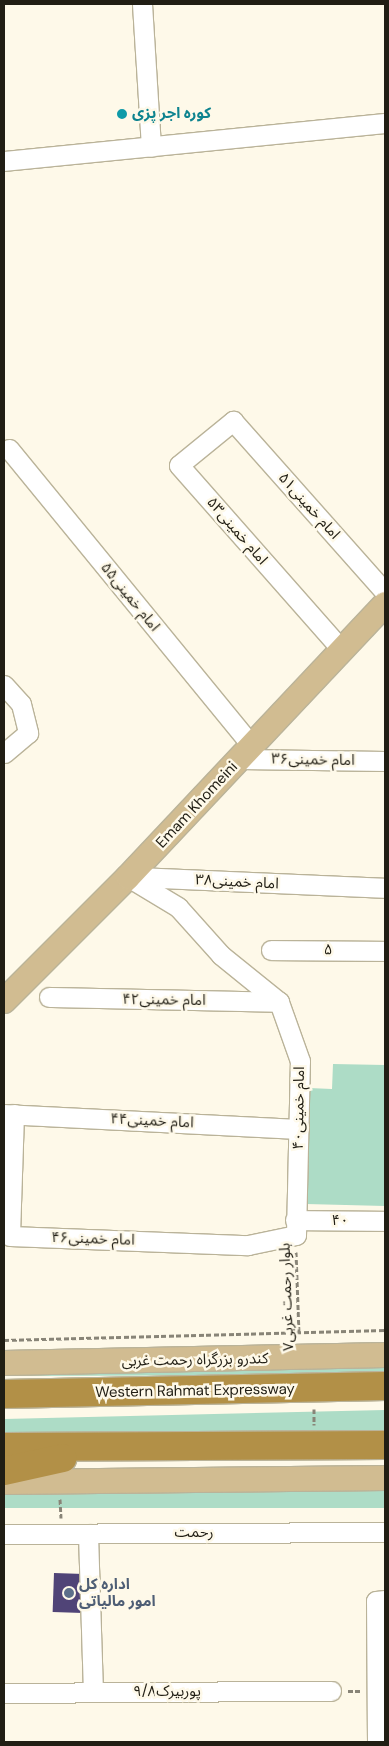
<!DOCTYPE html>
<html>
<head>
<meta charset="utf-8">
<style>
	body { margin:0 }
	#map { position:relative; width:389px; height:1746px; overflow:hidden; background:#fef9e9; font-family:"DM Sans","Noto Sans Arabic",sans-serif }
	div>[style] { position:absolute }
	.green>* { inset:0; background:#addcc6; transform-origin:0 0 }
	.building>* { inset:0; background:#504477; transform-origin:0 0 }
	.path>* { height:3px; margin-top:-1.5px; transform-origin:0; background:repeating-linear-gradient(90deg,#888477 0 5px,transparent 0 7.5px) }
	.roads { filter:drop-shadow(1px 0 #bab399) drop-shadow(-1px 0 #bab399) drop-shadow(0 1px #bab399) drop-shadow(0 -1px #bab399) }
	.minor>* { height:19px; margin:-9.5px; padding:0 9.5px; transform-origin:9.5px; border-radius:9.5px; background:#fff }
	.major>* { height:24px; margin:-12px; padding:0 12px; transform-origin:12px; border-radius:12px; background:#d1bc91 }
	.highway>* { height:28px; margin:-14px; padding:0 14px; transform-origin:14px; border-radius:14px; background:#b29047 }
	.dots>* { width:14px; height:14px; translate:-50% -50%; box-sizing:border-box; border:2px solid #fef9e9; border-radius:50% }
	span { translate:-50% -50%; white-space:nowrap; text-align:center; line-height:1.15; -webkit-text-stroke:5px #fef9e9; paint-order:stroke }
	.culture-label { font-size:15px; color:#0d838f; font-weight:700 }
	.left { translate:0 -50%; text-align:left }
	.street-label { font-size:15px; color:#211e14 }
	.service-label { font-size:15px; color:#4e5e75; font-weight:700 }
	.frame { position:absolute; inset:0; border:5px solid #211e14; pointer-events:none }
</style>
</head>
<body>
<div id="map">
	<div class="green">
		<div style="clip-path:polygon(333px 1064px,385px 1065px,385px 1206px,306px 1204px,309px 1088px,332px 1089px)"></div>
		<div style="clip-path:polygon(385px 1367px,385px 1375px,4px 1376px,40px 1371px)"></div>
		<div style="clip-path:polygon(385px 1410px,385px 1432px,4px 1434px,4px 1419px)"></div>
		<div style="left:385px;top:1486px;width:22px;height:381px;rotate:90deg"></div>
	</div>
	<div class="building">
		<div style="left:54px;top:1573px;width:30px;height:39px;rotate:2deg"></div>
	</div>
	<div class="path">
		<div style="left:296px;top:1252px;width:81px;rotate:87.9deg"></div>
		<div style="left:4px;top:1340px;width:381px;rotate:-1.5deg"></div>
		<div style="left:314px;top:1409px;width:16px;rotate:90deg"></div>
		<div style="left:60px;top:1499px;width:19px;rotate:87deg"></div>
		<div style="left:348px;top:1691px;width:13px"></div>
	</div>
	<div class="roads">
		<div class="minor">
			<div style="left:142px;top:4px;width:143px;rotate:86.4deg"></div>
			<div style="left:4px;top:161px;width:383px;rotate:-5.7deg"></div>
			<div style="left:9px;top:449px;width:384px;rotate:50.7deg"></div>
			<div style="left:341px;top:649px;width:245px;rotate:-131.4deg"></div>
			<div style="left:179px;top:465px;width:70px;rotate:-39.2deg"></div>
			<div style="left:233px;top:421px;width:229px;rotate:48.4deg"></div>
			<div style="left:4px;top:685px;width:25px;rotate:48deg"></div>
			<div style="left:21px;top:704px;width:30px;rotate:76deg"></div>
			<div style="left:28px;top:733px;width:31px;rotate:140deg"></div>
			<div style="left:240px;top:759px;width:145px;rotate:0.8deg"></div>
			<div style="left:135px;top:877px;width:250px;rotate:2.5deg"></div>
			<div style="left:271px;top:950px;width:114px;rotate:0.5deg"></div>
			<div style="left:49px;top:997px;width:230px;rotate:1.2deg"></div>
			<div style="left:4px;top:1114px;width:295px;rotate:2.9deg"></div>
			<div style="left:14px;top:1114px;width:122px;rotate:91.9deg"></div>
			<div style="left:10px;top:1236px;width:238px;rotate:2.2deg"></div>
			<div style="left:248px;top:1245px;width:49px;rotate:-11.8deg"></div>
			<div style="left:296px;top:1235px;width:174px;rotate:-88.7deg"></div>
			<div style="left:300px;top:1061px;width:63px;rotate:-109.6deg"></div>
			<div style="left:279px;top:1002px;width:75px;rotate:-141deg"></div>
			<div style="left:221px;top:955px;width:64px;rotate:-131.9deg"></div>
			<div style="left:178px;top:907px;width:58px;rotate:-149deg"></div>
			<div style="left:295px;top:1220px;width:90px;rotate:0.6deg"></div>
			<div style="left:4px;top:1534px;width:381px;rotate:-0.3deg"></div>
			<div style="left:88px;top:1534px;width:158px;rotate:88.2deg"></div>
			<div style="left:4px;top:1693px;width:327px;rotate:-0.4deg"></div>
			<div style="left:377px;top:1742px;width:141px;rotate:-90.4deg"></div>
			<div style="left:376px;top:1601px;width:9px;rotate:-6deg"></div>
		</div>
		<div class="major">
			<div style="left:4px;top:1001px;width:175px;rotate:-45deg"></div>
			<div style="left:128px;top:877px;width:375px;rotate:-46.7deg"></div>
			<div style="left:4px;top:1363px;width:381px;rotate:-1.2deg"></div>
			<div style="left:4px;top:1482px;width:381px;rotate:-0.6deg"></div>
		</div>
		<div class="highway">
			<div style="left:4px;top:1394px;width:381px;rotate:-1.2deg"></div>
			<div style="left:4px;top:1447px;width:381px;rotate:-0.3deg"></div>
			<div style="left:4px;top:1471px;width:60px;rotate:-12.4deg"></div>
		</div>
	</div>
	<div class="dots">
		<div style="left:122px;top:114px;background:#0f9aa8"></div>
		<div style="left:69px;top:1593px;background:#5c6f8a"></div>
	</div>
	<div class="culture-label">
		<span class="left" style="left:132px;top:114px">کوره اجر پزی</span>
	</div>
	<div class="street-label">
		<span style="left:309px;top:506px;rotate:48deg">امام خمینی۵۱</span>
		<span style="left:237px;top:531px;rotate:49deg">امام خمینی۵۳</span>
		<span style="left:130px;top:597px;rotate:51deg">امام خمینی۵۵</span>
		<span style="left:313px;top:760px;rotate:1deg">امام خمینی۳۶</span>
		<span style="left:197px;top:805px;rotate:-47deg">Emam Khomeini</span>
		<span style="left:237px;top:882px;rotate:3deg">امام خمینی۳۸</span>
		<span style="left:328px;top:950px;rotate:1deg">۵</span>
		<span style="left:164px;top:1000px;rotate:1deg">امام خمینی۴۲</span>
		<span style="left:299px;top:1108px;rotate:-89deg">امام خمینی۴۰</span>
		<span style="left:152px;top:1121px;rotate:3deg">۴۴امام خمینی</span>
		<span style="left:340px;top:1221px">۴۰</span>
		<span style="left:93px;top:1239px;rotate:2deg">امام خمینی۴۶</span>
		<span style="left:287px;top:1297px;rotate:-92deg">بلوار رحمت غربی۷</span>
		<span style="left:195px;top:1360px;rotate:-1deg">کندرو بزرگراه رحمت غربی</span>
		<span style="left:195px;top:1391px;rotate:-1deg">Western Rahmat Expressway</span>
		<span style="left:194px;top:1533px">رحمت</span>
		<span style="left:167px;top:1692px">پوربیرک۹/۸</span>
	</div>
	<div class="service-label">
		<span class="left" style="left:79px;top:1593px">اداره کل<br>امور مالیاتی</span>
	</div>
	<div class="frame"></div>
</div>
</body>
</html>
